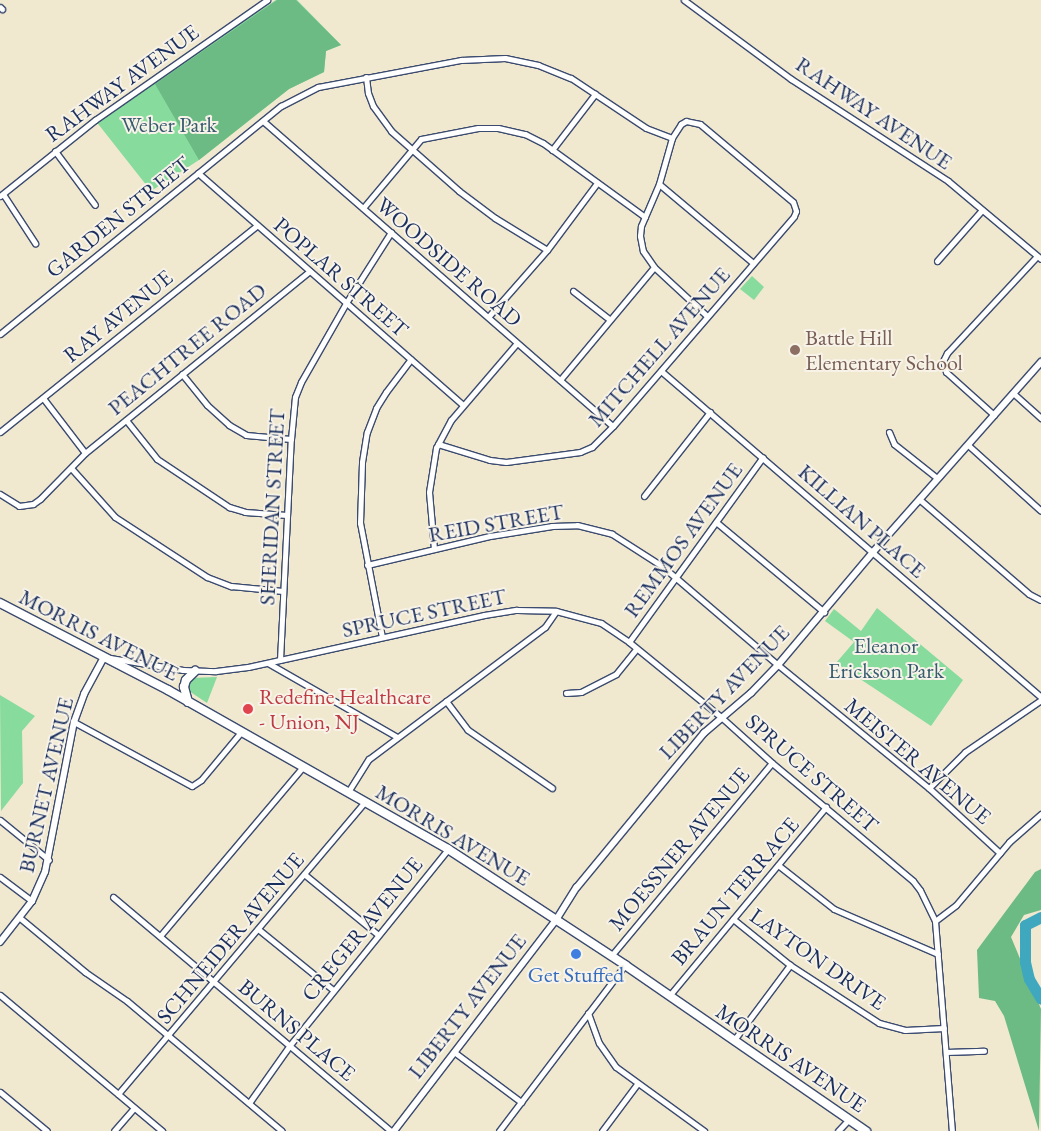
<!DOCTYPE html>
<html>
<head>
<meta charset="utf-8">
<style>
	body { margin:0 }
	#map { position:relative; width:1041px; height:1131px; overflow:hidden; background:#f1e8d0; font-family:"EB Garamond",serif }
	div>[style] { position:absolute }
	.green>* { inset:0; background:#87db9d }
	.forest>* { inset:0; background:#6dbb84 }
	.river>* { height:11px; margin:-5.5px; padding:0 5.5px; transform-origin:5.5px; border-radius:5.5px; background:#3fa8bf }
	.roads { filter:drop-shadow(1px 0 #3b4b6f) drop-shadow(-1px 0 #3b4b6f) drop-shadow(0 1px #3b4b6f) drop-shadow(0 -1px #3b4b6f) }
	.minor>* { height:5px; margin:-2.5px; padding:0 2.5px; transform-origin:2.5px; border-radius:2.5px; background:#fff }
	.tertiary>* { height:6px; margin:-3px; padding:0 3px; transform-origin:3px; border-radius:3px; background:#fff }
	.primary>* { height:8px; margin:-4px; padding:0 4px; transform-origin:4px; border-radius:4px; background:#fff }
	.dots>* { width:14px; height:14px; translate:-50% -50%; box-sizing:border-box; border:2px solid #f7f3e8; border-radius:50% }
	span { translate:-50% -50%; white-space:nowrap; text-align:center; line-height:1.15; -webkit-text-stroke:4px #f7f3e8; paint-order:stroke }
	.street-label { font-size:22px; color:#1b2f5e }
	.park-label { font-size:22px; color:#365a6e }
	.education-label { font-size:22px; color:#785e54 }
	.left { translate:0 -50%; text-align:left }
	.health-label { font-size:22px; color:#be3a42 }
	.shop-label { font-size:22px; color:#366cbe }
</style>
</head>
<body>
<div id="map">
	<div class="green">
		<div style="clip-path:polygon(276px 0,297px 0,341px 45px,326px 51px,324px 72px,289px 89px,199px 160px,151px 191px,95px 120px)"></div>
		<div style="clip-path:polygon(752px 276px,764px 287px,754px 300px,740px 289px)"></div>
		<div style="clip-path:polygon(877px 608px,963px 680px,931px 726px,836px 663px,854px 642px,825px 621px,834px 609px,861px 631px)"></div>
		<div style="clip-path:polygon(217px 677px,207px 703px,189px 691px,188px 681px,191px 678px)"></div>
		<div style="clip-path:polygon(0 695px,35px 716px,22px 731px,23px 783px,1px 811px)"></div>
	</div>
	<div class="forest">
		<div style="clip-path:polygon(277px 0,296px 0,341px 45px,326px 51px,324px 72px,289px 89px,199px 160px,155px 84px)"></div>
		<div style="clip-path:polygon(1041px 869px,1041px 910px,1024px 915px,1011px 937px,1041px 1009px,1039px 1131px,1004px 1016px,995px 1001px,979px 998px,977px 950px,1035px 872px)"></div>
	</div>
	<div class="river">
		<div style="left:1041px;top:917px;width:18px;rotate:153deg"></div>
		<div style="left:1025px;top:925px;width:37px;rotate:90deg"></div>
		<div style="left:1025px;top:962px;width:17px;rotate:77deg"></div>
		<div style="left:1029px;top:979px;width:23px;rotate:59deg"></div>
	</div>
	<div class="roads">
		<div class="minor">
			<div style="left:684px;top:0;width:133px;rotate:36.4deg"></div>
			<div style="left:791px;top:79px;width:187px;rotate:33deg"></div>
			<div style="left:948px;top:181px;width:121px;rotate:40deg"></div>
			<div style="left:0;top:7px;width:3px;rotate:45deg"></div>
			<div style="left:366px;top:77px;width:16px;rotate:83deg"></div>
			<div style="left:368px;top:93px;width:14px;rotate:69deg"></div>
			<div style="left:373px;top:106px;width:31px;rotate:54deg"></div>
			<div style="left:391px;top:131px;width:91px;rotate:41.4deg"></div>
			<div style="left:459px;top:191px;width:45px;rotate:36.9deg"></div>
			<div style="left:495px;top:218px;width:61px;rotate:31.6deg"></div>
			<div style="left:263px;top:121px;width:464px;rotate:41.1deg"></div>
			<div style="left:552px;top:150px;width:71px;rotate:-52.5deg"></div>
			<div style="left:55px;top:151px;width:67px;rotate:53.5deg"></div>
			<div style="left:198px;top:173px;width:352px;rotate:41.2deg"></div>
			<div style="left:659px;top:184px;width:123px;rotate:40deg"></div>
			<div style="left:3px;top:194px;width:59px;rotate:56.9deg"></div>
			<div style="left:0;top:196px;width:122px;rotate:-38.7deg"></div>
			<div style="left:95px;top:120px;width:210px;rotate:-34.9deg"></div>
			<div style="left:363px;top:208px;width:90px;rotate:-50deg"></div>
			<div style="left:421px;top:139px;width:58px;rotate:-10.9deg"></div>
			<div style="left:478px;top:128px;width:20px"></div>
			<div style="left:498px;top:128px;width:28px;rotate:13deg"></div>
			<div style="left:525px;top:134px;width:20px;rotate:27deg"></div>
			<div style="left:543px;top:143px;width:126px;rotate:36deg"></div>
			<div style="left:937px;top:261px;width:68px;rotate:-48.6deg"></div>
			<div style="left:573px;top:291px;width:46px;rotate:37.9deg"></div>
			<div style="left:489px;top:316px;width:88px;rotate:-48.7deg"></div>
			<div style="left:547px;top:250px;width:84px;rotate:-53.3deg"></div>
			<div style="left:0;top:334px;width:362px;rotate:-39.1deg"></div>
			<div style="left:281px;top:106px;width:42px;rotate:-27.2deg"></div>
			<div style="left:318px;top:87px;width:146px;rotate:-10.7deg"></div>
			<div style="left:461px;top:60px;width:44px;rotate:-2.6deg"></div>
			<div style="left:505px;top:58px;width:34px;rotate:12deg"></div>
			<div style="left:538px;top:65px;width:35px;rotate:22deg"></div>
			<div style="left:571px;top:78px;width:90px;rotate:33.7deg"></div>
			<div style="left:646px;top:128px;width:28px;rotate:21deg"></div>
			<div style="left:661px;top:371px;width:501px;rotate:40.63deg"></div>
			<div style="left:182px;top:374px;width:40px;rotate:51deg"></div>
			<div style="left:207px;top:405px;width:30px;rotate:42deg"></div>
			<div style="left:229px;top:425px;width:20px;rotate:30deg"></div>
			<div style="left:246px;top:435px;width:45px;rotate:5.1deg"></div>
			<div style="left:560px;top:380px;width:147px;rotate:-50.2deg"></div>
			<div style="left:1013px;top:393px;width:38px;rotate:42deg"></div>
			<div style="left:43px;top:398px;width:69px;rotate:52.6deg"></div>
			<div style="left:994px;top:415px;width:64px;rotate:-138.1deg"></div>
			<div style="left:946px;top:372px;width:11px;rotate:-105deg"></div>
			<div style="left:943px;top:361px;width:9px;rotate:-63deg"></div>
			<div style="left:947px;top:353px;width:132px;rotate:-47.1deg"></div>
			<div style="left:126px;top:420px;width:50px;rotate:51.5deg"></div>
			<div style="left:157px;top:459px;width:87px;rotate:33.7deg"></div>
			<div style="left:229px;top:507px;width:17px;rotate:17deg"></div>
			<div style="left:245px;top:512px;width:42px;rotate:4.1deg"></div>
			<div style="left:0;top:432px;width:330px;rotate:-38.8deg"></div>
			<div style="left:889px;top:432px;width:13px;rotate:67deg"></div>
			<div style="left:894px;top:444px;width:55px;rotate:38.3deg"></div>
			<div style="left:438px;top:444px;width:54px;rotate:17.1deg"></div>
			<div style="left:490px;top:460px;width:16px;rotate:7deg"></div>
			<div style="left:506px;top:462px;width:75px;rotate:-7.7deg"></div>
			<div style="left:580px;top:452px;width:13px;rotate:-23deg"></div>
			<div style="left:592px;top:447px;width:30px;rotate:-45deg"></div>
			<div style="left:613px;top:426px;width:277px;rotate:-49.2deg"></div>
			<div style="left:794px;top:216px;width:5px;rotate:-68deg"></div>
			<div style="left:796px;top:211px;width:9px;rotate:-108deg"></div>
			<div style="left:793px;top:202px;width:121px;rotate:-140deg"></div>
			<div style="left:700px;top:124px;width:14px;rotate:-168deg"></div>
			<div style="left:686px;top:121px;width:6px;rotate:149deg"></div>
			<div style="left:681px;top:124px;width:17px;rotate:123deg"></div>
			<div style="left:672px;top:138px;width:48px;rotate:105.8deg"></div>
			<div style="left:659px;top:184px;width:46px;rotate:113.2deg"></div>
			<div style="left:641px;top:226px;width:10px;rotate:96deg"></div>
			<div style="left:640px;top:236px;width:15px;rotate:79deg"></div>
			<div style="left:643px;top:251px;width:19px;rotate:55deg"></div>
			<div style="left:654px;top:267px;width:72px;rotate:42.8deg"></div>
			<div style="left:968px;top:445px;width:98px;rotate:42.1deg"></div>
			<div style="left:71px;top:468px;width:66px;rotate:48.1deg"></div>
			<div style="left:115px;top:517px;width:110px;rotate:33.1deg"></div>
			<div style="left:207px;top:577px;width:26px;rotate:21deg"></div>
			<div style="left:231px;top:586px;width:52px;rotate:5.5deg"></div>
			<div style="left:0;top:494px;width:22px;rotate:32deg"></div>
			<div style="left:19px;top:506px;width:14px;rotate:-8deg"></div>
			<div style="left:33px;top:504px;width:9px;rotate:-36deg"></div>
			<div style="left:40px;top:499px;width:64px;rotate:-45.6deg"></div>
			<div style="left:85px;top:453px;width:289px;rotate:-39deg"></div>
			<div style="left:644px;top:496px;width:107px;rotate:-51.8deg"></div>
			<div style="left:919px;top:499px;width:145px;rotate:40.8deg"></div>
			<div style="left:1029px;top:594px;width:13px;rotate:27deg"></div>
			<div style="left:716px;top:522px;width:141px;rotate:39.8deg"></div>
			<div style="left:434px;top:549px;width:57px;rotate:-95deg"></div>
			<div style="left:429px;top:492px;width:45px;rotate:-81deg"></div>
			<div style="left:436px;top:448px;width:32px;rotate:-62deg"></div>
			<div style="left:451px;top:420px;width:101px;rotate:-49.4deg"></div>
			<div style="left:367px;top:565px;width:126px;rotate:-13.3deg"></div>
			<div style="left:490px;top:536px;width:63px;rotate:-9.2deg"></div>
			<div style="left:552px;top:526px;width:25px;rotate:-2deg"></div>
			<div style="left:577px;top:525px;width:36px;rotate:14deg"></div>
			<div style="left:612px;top:534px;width:59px;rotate:32.6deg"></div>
			<div style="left:662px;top:566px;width:153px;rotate:40.5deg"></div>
			<div style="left:778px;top:665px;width:195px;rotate:39.2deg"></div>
			<div style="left:929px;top:788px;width:96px;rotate:42.5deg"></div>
			<div style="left:382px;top:637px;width:116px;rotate:-100.9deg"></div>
			<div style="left:360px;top:523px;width:61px;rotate:-88.1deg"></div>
			<div style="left:362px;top:462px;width:30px;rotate:-81deg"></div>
			<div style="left:367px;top:432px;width:26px;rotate:-69deg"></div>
			<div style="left:376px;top:408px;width:19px;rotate:-58deg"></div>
			<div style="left:386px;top:392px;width:41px;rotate:-52.9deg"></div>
			<div style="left:629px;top:642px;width:228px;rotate:-54.1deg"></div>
			<div style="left:110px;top:658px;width:74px;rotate:9.3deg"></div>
			<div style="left:183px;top:670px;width:33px;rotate:2deg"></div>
			<div style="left:216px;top:671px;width:32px;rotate:-7deg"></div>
			<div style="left:248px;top:667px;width:242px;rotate:-12.4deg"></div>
			<div style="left:484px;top:615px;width:33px;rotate:-9deg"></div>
			<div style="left:517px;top:610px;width:39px;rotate:1deg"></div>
			<div style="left:556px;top:611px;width:47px;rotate:14.9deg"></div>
			<div style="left:601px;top:623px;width:34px;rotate:34deg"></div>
			<div style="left:629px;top:642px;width:119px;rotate:39.2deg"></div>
			<div style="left:721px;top:717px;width:69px;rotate:42deg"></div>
			<div style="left:772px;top:763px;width:184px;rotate:39.9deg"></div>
			<div style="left:913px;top:881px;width:11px;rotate:52deg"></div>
			<div style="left:920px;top:890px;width:34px;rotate:64deg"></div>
			<div style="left:935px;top:921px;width:211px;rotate:85.4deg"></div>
			<div style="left:280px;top:660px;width:221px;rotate:-87.2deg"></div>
			<div style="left:291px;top:439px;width:42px;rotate:-84.6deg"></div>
			<div style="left:295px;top:397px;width:16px;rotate:-68deg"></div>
			<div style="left:301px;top:382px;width:91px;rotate:-60.3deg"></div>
			<div style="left:346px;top:303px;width:84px;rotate:-57.6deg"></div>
			<div style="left:268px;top:663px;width:149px;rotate:29.8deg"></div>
			<div style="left:566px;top:693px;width:15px;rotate:-4deg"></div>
			<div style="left:581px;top:692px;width:39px;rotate:-27deg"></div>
			<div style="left:616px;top:674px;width:32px;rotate:-51deg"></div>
			<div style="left:446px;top:701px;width:36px;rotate:53deg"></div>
			<div style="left:468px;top:730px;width:102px;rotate:34.6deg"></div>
			<div style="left:74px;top:722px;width:134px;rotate:28.5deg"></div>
			<div style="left:192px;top:786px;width:11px;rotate:-34deg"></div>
			<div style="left:201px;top:780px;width:62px;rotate:-50.2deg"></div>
			<div style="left:929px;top:788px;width:51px;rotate:-45deg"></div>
			<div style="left:965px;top:752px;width:92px;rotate:-34.4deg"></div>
			<div style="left:348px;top:792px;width:39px;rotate:-58deg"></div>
			<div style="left:369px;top:759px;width:220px;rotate:-36.9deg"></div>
			<div style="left:545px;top:627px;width:19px;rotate:-55deg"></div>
			<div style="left:0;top:820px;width:63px;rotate:39.2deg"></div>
			<div style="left:778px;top:865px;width:71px;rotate:38.2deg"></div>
			<div style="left:834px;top:909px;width:113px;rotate:23.4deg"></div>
			<div style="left:304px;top:874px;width:94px;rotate:39.4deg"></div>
			<div style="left:0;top:877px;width:40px;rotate:37deg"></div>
			<div style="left:113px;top:897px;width:363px;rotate:40.1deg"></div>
			<div style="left:20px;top:918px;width:85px;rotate:39.7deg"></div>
			<div style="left:85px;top:972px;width:51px;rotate:34.6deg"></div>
			<div style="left:127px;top:1001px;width:202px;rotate:40deg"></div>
			<div style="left:733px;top:919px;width:73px;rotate:38.9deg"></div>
			<div style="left:790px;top:965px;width:106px;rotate:33.1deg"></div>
			<div style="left:879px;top:1023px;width:27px;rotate:15deg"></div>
			<div style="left:905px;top:1030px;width:39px;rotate:-3deg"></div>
			<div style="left:935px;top:921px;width:26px;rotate:-37deg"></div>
			<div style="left:956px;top:905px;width:82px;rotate:-49.9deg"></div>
			<div style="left:1009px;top:842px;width:43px;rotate:-41.2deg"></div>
			<div style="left:258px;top:929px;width:97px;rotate:39.1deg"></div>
			<div style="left:160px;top:936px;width:221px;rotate:-49.8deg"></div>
			<div style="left:611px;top:956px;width:251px;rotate:-50.2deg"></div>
			<div style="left:0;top:995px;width:212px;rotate:40deg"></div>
			<div style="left:669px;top:996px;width:246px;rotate:-50.3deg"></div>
			<div style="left:588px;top:1013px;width:32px;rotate:70deg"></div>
			<div style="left:599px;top:1043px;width:29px;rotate:55deg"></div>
			<div style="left:616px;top:1067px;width:109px;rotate:36deg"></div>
			<div style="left:734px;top:1040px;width:94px;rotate:-53.3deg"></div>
			<div style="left:454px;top:1052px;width:84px;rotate:36.7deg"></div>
			<div style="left:946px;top:1052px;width:38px;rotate:-2deg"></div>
			<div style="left:0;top:1092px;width:61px;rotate:39.7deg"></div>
			<div style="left:118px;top:1094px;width:382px;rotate:-49.8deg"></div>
			<div style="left:249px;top:1103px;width:71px;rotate:-54.7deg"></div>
			<div style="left:290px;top:1045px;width:252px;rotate:-51.1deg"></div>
			<div style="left:114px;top:1131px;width:30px;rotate:-49deg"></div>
			<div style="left:499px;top:1131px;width:208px;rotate:-52.8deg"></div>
			<div style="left:602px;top:1131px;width:59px;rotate:-53.3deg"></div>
			<div style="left:838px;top:1131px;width:16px;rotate:-47deg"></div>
		</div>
		<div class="tertiary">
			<div style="left:0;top:942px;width:52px;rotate:-52deg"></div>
			<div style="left:32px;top:901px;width:32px;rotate:-66deg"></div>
			<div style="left:45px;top:872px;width:153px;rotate:-79.1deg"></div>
			<div style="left:74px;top:722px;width:30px;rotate:-70deg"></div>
			<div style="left:84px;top:694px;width:42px;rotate:-61.6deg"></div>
			<div style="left:394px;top:1131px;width:266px;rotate:-52.5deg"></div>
			<div style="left:556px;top:920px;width:39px;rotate:-58deg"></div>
			<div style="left:577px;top:887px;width:200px;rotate:-50.5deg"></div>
			<div style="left:704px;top:733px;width:62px;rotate:-40.4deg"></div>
			<div style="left:751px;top:693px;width:39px;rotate:-46deg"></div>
			<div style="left:778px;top:665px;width:148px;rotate:-49.9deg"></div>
			<div style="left:873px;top:552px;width:254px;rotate:-48.5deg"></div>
		</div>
		<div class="primary">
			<div style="left:0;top:603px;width:189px;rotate:27.4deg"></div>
			<div style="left:168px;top:690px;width:322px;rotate:29.6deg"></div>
			<div style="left:448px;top:849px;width:212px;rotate:33.2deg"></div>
			<div style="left:625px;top:965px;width:293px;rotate:34.6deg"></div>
			<div style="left:188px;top:702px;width:16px;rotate:-105deg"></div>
			<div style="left:184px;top:687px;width:7px;rotate:-74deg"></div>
			<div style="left:186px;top:680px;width:13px;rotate:-45deg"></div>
		</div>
	</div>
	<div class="dots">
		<div style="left:795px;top:350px;background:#8d6e63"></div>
		<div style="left:248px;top:709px;background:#e0444e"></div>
		<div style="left:576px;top:954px;background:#3f7fe0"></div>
	</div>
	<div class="street-label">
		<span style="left:122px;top:83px;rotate:-36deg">RAHWAY AVENUE</span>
		<span style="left:874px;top:113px;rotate:34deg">RAHWAY AVENUE</span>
		<span style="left:118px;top:217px;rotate:-39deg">GARDEN STREET</span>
		<span style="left:449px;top:262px;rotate:41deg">WOODSIDE ROAD</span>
		<span style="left:341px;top:277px;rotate:41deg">POPLAR STREET</span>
		<span style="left:118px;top:316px;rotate:-39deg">RAY AVENUE</span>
		<span style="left:659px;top:347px;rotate:-49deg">MITCHELL AVENUE</span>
		<span style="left:187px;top:349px;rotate:-39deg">PEACHTREE ROAD</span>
		<span style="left:272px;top:507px;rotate:-87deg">SHERIDAN STREET</span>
		<span style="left:862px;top:521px;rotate:41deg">KILLIAN PLACE</span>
		<span style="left:496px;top:523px;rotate:-10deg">REID STREET</span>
		<span style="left:683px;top:540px;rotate:-54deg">REMMOS AVENUE</span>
		<span style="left:424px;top:613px;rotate:-12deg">SPRUCE STREET</span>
		<span style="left:99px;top:635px;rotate:27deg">MORRIS AVENUE</span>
		<span style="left:724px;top:692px;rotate:-46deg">LIBERTY AVENUE</span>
		<span style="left:918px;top:761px;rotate:40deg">MEISTER AVENUE</span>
		<span style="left:812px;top:773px;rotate:41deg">SPRUCE STREET</span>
		<span style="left:46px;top:785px;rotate:-77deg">BURNET AVENUE</span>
		<span style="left:453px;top:835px;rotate:31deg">MORRIS AVENUE</span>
		<span style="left:679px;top:849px;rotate:-50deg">MOESSNER AVENUE</span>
		<span style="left:735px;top:891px;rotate:-50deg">BRAUN TERRACE</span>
		<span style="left:362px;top:929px;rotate:-51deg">CREGER AVENUE</span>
		<span style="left:230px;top:938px;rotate:-50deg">SCHNEIDER AVENUE</span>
		<span style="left:818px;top:959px;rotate:35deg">LAYTON DRIVE</span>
		<span style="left:467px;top:1006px;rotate:-52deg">LIBERTY AVENUE</span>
		<span style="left:297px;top:1030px;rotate:40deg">BURNS PLACE</span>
		<span style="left:791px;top:1058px;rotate:34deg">MORRIS AVENUE</span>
	</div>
	<div class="park-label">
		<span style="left:169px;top:125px">Weber Park</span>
		<span style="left:886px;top:658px">Eleanor<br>Erickson Park</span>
	</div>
	<div class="education-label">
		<span class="left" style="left:805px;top:350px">Battle Hill<br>Elementary School</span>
	</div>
	<div class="health-label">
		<span class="left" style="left:259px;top:709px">Redefine Healthcare<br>- Union, NJ</span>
	</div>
	<div class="shop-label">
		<span style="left:576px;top:975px">Get Stuffed</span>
	</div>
</div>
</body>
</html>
